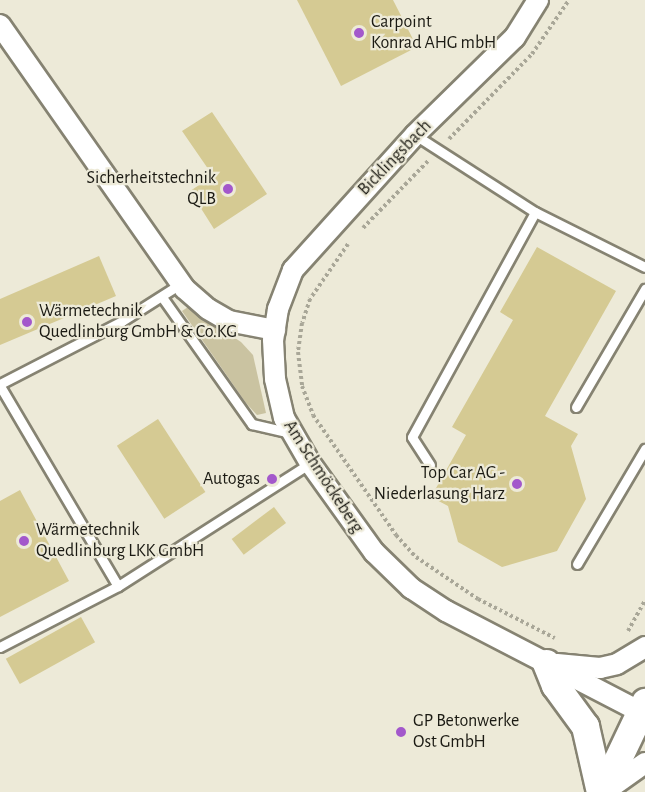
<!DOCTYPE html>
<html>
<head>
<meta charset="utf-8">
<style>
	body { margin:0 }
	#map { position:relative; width:645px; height:792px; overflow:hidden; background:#edead8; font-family:"Alegreya Sans",sans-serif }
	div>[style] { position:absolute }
	.green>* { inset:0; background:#cac3a1 }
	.building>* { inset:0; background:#d5ca93; transform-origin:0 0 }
	.path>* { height:4px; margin-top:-2px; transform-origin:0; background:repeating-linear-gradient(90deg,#a9a798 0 3px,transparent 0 6px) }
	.roads { filter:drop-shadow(2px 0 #868372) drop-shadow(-2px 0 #868372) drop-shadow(0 2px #868372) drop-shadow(0 -2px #868372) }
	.lane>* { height:9px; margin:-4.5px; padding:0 4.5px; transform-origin:4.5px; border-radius:4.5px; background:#fff }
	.street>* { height:20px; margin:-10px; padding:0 10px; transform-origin:10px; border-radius:10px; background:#fff }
	.secondary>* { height:27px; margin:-13.5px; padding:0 13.5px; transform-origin:13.5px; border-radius:13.5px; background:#fff }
	.dots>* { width:16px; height:16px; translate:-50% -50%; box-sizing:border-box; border:3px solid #edead8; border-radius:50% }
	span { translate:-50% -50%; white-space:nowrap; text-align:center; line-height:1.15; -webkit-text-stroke:4.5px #edead8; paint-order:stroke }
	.poi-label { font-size:18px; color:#1b1a13 }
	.left { translate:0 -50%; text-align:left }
	.right { translate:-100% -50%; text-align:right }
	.street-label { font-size:18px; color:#1b1a13 }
</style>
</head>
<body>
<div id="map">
	<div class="green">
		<div style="clip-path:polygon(188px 307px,241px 342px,253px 355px,266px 413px,257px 415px,246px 403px,182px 311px)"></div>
	</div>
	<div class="building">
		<div style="clip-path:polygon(297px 0,393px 0,417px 47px,341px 86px)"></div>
		<div style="clip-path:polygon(212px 112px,267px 194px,214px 229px,190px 191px,213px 176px,182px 131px)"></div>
		<div style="clip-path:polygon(537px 247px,616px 291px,545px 416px,578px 434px,571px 446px,586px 499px,557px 551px,502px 567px,458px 542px,448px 506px,431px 497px,466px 435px,452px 427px,513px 320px,500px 312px)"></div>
		<div style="clip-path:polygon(99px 256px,116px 296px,0 345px,0 299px)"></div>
		<div style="left:158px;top:419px;width:87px;height:49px;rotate:57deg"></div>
		<div style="clip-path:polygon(20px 490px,69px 581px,0 617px,0 501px)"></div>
		<div style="left:274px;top:507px;width:20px;height:53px;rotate:53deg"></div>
		<div style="left:81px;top:617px;width:29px;height:86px;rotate:61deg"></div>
	</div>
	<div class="path">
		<div style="left:449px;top:139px;width:119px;rotate:-45.7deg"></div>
		<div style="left:532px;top:54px;width:65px;rotate:-55.6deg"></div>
		<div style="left:363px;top:228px;width:95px;rotate:-45.9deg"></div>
		<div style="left:348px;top:244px;width:67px;rotate:124.6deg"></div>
		<div style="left:310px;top:299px;width:25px;rotate:108deg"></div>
		<div style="left:302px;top:323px;width:29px;rotate:98deg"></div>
		<div style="left:298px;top:352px;width:34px;rotate:83deg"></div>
		<div style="left:302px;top:386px;width:31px;rotate:69deg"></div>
		<div style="left:313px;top:415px;width:146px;rotate:55.3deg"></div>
		<div style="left:396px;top:535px;width:30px;rotate:48deg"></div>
		<div style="left:416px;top:557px;width:75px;rotate:34.1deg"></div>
		<div style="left:478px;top:599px;width:86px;rotate:26.9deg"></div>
		<div style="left:628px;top:631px;width:35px;rotate:-61deg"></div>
	</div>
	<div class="roads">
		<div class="lane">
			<div style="left:415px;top:135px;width:143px;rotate:32.7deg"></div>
			<div style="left:535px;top:212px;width:123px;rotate:26.6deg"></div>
			<div style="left:162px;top:297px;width:156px;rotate:54.7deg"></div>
			<div style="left:252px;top:424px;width:40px;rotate:13deg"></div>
			<div style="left:0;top:384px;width:137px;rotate:-27.3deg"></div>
			<div style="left:122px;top:321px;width:69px;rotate:-32.5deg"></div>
			<div style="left:0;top:386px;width:232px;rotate:59.5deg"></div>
			<div style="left:118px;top:586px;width:133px;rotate:152.7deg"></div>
			<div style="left:576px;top:407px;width:137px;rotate:-59.7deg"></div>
			<div style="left:430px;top:465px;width:33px;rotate:-123deg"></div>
			<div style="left:412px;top:437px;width:256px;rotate:-61.3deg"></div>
			<div style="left:577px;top:564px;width:134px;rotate:-59.4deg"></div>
			<div style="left:118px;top:586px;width:228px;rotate:-32.6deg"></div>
		</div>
		<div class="street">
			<div style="left:538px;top:0;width:44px;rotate:121.9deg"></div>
			<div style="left:515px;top:37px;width:140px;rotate:135.6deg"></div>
			<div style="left:415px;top:135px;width:182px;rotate:132.1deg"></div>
			<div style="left:293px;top:270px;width:42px;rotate:111deg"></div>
			<div style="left:278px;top:309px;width:31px;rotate:99deg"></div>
			<div style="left:273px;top:340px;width:39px;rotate:87deg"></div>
			<div style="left:275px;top:379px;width:40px;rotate:77deg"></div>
			<div style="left:284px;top:418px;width:52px;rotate:60deg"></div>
			<div style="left:310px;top:463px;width:110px;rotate:54.3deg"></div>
			<div style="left:374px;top:552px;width:52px;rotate:44.2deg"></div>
			<div style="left:411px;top:588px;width:42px;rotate:33.3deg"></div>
			<div style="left:446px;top:611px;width:224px;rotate:27.4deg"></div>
			<div style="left:0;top:25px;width:322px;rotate:55deg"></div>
			<div style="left:185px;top:289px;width:30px;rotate:41deg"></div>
			<div style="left:208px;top:309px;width:24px;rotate:30deg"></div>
			<div style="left:229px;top:321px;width:47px;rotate:11.1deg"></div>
			<div style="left:557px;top:664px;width:43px;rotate:5.3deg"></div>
			<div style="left:600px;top:668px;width:17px;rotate:-13deg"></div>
			<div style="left:617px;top:664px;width:33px;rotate:-31deg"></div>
			<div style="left:604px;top:792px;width:50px;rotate:-35.3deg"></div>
		</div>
		<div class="secondary">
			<div style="left:546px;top:663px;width:24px;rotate:68deg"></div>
			<div style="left:555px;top:685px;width:51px;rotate:53.8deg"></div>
			<div style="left:585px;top:726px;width:68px;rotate:77.2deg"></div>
			<div style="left:602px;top:792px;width:100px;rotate:-64.5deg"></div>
		</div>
	</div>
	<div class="dots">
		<div style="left:359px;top:33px;background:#a358cb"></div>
		<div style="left:228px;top:189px;background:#a358cb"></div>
		<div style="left:27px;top:322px;background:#a358cb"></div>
		<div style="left:272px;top:479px;background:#a358cb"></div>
		<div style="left:517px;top:484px;background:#a358cb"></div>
		<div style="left:24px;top:541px;background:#a358cb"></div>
		<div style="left:401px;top:732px;background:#a358cb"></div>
	</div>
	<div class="poi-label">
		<span class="left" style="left:371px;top:33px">Carpoint<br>Konrad AHG mbH</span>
		<span class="right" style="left:216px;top:189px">Sicherheitstechnik<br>QLB</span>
		<span class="left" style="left:39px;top:322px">Wärmetechnik<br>Quedlinburg GmbH &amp; Co.KG</span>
		<span class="right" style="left:505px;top:484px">Top Car AG -<br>Niederlasung Harz</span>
		<span class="right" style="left:260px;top:479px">Autogas</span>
		<span class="left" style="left:36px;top:541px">Wärmetechnik<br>Quedlinburg LKK GmbH</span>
		<span class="left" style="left:413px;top:732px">GP Betonwerke<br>Ost GmbH</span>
	</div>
	<div class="street-label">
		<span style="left:395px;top:158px;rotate:-46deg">Bicklingsbach</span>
		<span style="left:323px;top:477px;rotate:57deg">Am Schmöckeberg</span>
	</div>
</div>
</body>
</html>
